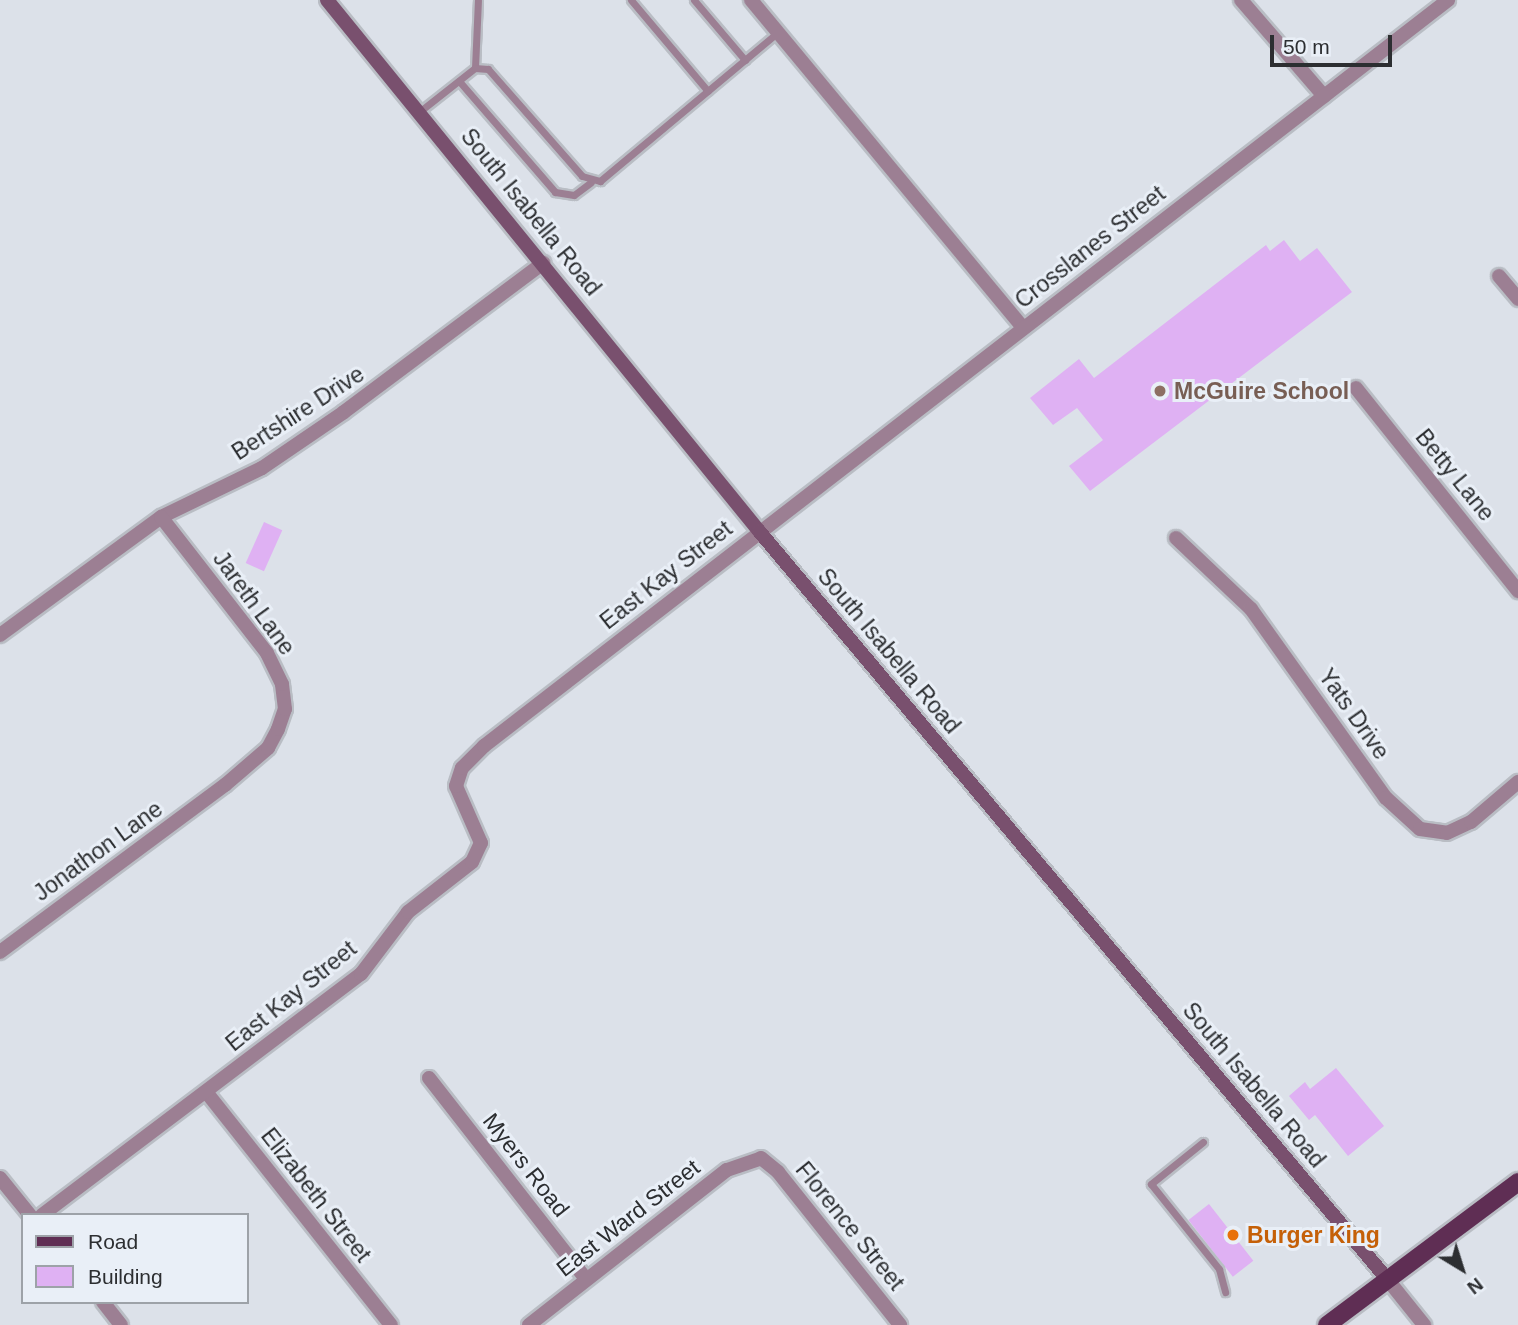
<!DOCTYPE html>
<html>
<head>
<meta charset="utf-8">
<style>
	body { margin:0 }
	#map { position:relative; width:1518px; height:1325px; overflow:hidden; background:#dce1e9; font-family:Helvetica,sans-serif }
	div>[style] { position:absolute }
	.building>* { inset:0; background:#dfb1f3; transform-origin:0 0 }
	.roads { filter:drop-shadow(2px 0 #b9bdc4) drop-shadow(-2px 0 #b9bdc4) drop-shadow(0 2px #b9bdc4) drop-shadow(0 -2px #b9bdc4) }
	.service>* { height:7px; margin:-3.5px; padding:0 3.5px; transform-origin:3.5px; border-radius:3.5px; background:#9c7f93 }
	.minor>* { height:14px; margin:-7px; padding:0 7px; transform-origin:7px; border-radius:7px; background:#9c7f93 }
	.tertiary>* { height:14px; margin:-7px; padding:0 7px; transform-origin:7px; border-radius:7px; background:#9c7f93 }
	.secondary>* { height:14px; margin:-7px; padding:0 7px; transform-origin:7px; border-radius:7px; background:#79506e }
	.primary>* { height:18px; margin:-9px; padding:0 9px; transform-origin:9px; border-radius:9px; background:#5f2e54 }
	.dots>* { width:19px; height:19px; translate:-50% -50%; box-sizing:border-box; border:4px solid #e9eff7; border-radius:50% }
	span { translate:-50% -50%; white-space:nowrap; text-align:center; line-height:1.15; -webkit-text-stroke:6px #e9eff7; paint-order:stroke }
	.street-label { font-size:23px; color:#2c2e31 }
	.education-label { font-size:23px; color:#785e54; font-weight:700 }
	.left { translate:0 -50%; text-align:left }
	.food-label { font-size:23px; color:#c56008; font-weight:700 }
	.legend { position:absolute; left:21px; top:1213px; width:228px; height:91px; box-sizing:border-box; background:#e9eff7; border:2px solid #9da2a8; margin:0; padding:9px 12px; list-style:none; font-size:21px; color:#2c2e31 }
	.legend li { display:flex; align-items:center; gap:14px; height:35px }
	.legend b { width:35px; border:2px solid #9da2a8 }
	.north { position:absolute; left:1427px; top:1234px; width:70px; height:70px; -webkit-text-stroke:5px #e9eff7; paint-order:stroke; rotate:142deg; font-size:19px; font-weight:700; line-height:28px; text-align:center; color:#2c2e31 }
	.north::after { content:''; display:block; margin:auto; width:24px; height:32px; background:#2c2e31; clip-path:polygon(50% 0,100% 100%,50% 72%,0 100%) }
	.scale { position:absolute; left:1270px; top:35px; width:122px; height:32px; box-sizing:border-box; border:4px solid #2c2e31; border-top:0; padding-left:9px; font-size:21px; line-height:24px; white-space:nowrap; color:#2c2e31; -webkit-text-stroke:5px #e9eff7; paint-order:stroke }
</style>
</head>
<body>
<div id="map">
	<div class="building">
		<div style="clip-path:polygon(1284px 240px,1300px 261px,1317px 248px,1352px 292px,1090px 491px,1069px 466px,1103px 440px,1077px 408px,1053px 425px,1030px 398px,1079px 359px,1094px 378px,1266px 245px,1270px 251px)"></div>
		<div style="left:264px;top:522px;width:20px;height:45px;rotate:24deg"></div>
		<div style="clip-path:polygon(1336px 1068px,1384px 1126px,1348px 1156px,1315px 1115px,1309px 1120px,1289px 1096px,1305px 1082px,1310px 1089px)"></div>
		<div style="left:1209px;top:1204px;width:72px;height:26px;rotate:52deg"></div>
	</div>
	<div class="roads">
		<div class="service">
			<div style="left:631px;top:0;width:119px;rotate:49.8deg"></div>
			<div style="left:694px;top:0;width:79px;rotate:49.6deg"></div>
			<div style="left:475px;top:68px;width:68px;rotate:-87.5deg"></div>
			<div style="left:459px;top:81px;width:147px;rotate:49.1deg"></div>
			<div style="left:555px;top:192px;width:19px;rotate:9deg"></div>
			<div style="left:574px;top:195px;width:21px;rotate:-37deg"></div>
			<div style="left:419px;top:112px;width:71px;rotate:-38.2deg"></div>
			<div style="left:475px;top:68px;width:13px;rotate:4deg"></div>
			<div style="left:488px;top:69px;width:142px;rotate:48.7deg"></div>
			<div style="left:582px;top:176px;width:19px;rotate:16deg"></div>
			<div style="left:600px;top:181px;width:232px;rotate:-39.9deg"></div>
			<div style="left:1203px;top:1142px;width:67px;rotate:141.1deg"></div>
			<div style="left:1151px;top:1184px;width:109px;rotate:51.3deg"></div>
			<div style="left:1219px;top:1269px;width:24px;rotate:75deg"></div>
		</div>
		<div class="minor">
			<div style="left:751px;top:0;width:426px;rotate:50.3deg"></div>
			<div style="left:1241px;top:0;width:127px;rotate:49.2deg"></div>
			<div style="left:1499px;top:276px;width:30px;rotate:50deg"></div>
			<div style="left:1356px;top:388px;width:260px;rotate:51.4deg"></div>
			<div style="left:1176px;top:538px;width:103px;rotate:43.4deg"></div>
			<div style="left:1251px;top:609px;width:232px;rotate:54.5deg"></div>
			<div style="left:1386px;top:798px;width:46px;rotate:42.4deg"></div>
			<div style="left:1420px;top:829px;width:27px;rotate:8deg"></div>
			<div style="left:1447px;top:833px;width:26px;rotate:-25deg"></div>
			<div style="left:1471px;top:822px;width:62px;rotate:-40.4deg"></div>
			<div style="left:0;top:635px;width:200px;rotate:-36.2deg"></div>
			<div style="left:161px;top:517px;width:112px;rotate:-25.9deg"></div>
			<div style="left:262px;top:468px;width:99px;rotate:-34.3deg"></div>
			<div style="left:344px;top:412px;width:249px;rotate:-36.8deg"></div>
			<div style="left:0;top:952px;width:280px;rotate:-36.6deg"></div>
			<div style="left:225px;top:785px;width:57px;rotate:-40.7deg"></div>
			<div style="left:268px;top:748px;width:21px;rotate:-62deg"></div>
			<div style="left:278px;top:729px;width:21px;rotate:-71deg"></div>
			<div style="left:285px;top:709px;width:25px;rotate:-97deg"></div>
			<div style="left:282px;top:684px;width:34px;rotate:-116deg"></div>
			<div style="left:267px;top:653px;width:172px;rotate:-127.9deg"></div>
			<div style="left:429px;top:1078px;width:255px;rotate:52deg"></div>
			<div style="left:207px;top:1093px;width:296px;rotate:51.6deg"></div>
			<div style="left:0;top:1178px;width:48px;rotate:51deg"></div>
			<div style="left:42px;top:1215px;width:400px;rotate:-37.1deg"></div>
			<div style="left:361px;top:974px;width:78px;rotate:-52.8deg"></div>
			<div style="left:408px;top:912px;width:81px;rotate:-38deg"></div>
			<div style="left:472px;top:862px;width:21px;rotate:-65deg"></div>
			<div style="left:481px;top:843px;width:62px;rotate:-113.7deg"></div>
			<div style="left:456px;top:786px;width:19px;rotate:-72deg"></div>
			<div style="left:462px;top:768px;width:31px;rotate:-45deg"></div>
			<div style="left:484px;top:746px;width:1219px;rotate:-37.73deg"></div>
			<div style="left:103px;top:1302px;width:29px;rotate:52deg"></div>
			<div style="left:529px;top:1325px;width:251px;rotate:-38.1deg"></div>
			<div style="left:727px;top:1170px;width:36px;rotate:-19deg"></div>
			<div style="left:761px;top:1158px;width:22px;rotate:39deg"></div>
			<div style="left:778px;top:1172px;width:196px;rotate:51.4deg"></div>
		</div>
		<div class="tertiary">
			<div style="left:1388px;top:1280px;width:58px;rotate:51.3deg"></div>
		</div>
		<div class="secondary">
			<div style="left:327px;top:0;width:685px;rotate:50.87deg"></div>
			<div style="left:759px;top:531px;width:978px;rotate:49.98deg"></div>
		</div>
		<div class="primary">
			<div style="left:1327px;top:1325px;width:239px;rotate:-36.8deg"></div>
		</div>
	</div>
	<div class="dots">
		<div style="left:1160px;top:391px;background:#8d6e63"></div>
		<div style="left:1233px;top:1235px;background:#e8710a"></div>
	</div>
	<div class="street-label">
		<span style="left:531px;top:212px;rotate:51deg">South Isabella Road</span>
		<span style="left:1090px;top:247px;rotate:-38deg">Crosslanes Street</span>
		<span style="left:298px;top:413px;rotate:-33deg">Bertshire Drive</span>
		<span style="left:1455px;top:475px;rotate:51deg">Betty Lane</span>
		<span style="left:666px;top:575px;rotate:-38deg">East Kay Street</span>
		<span style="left:254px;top:603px;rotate:54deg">Jareth Lane</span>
		<span style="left:889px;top:651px;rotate:50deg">South Isabella Road</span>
		<span style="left:1354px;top:714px;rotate:55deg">Yats Drive</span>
		<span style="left:98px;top:851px;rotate:-36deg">Jonathon Lane</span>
		<span style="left:291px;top:996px;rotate:-39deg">East Kay Street</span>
		<span style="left:1254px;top:1085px;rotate:50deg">South Isabella Road</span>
		<span style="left:526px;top:1165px;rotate:52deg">Myers Road</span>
		<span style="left:316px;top:1195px;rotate:52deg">Elizabeth Street</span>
		<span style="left:628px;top:1218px;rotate:-38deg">East Ward Street</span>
		<span style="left:850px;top:1226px;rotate:51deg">Florence Street</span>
	</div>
	<div class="education-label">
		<span class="left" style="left:1174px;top:391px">McGuire School</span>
	</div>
	<div class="food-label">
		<span class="left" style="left:1247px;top:1235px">Burger King</span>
	</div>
	<ul class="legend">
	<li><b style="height:9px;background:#5f2e54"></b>Road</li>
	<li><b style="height:19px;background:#dfb1f3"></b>Building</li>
	</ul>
	<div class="north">N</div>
	<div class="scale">50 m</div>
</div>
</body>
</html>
